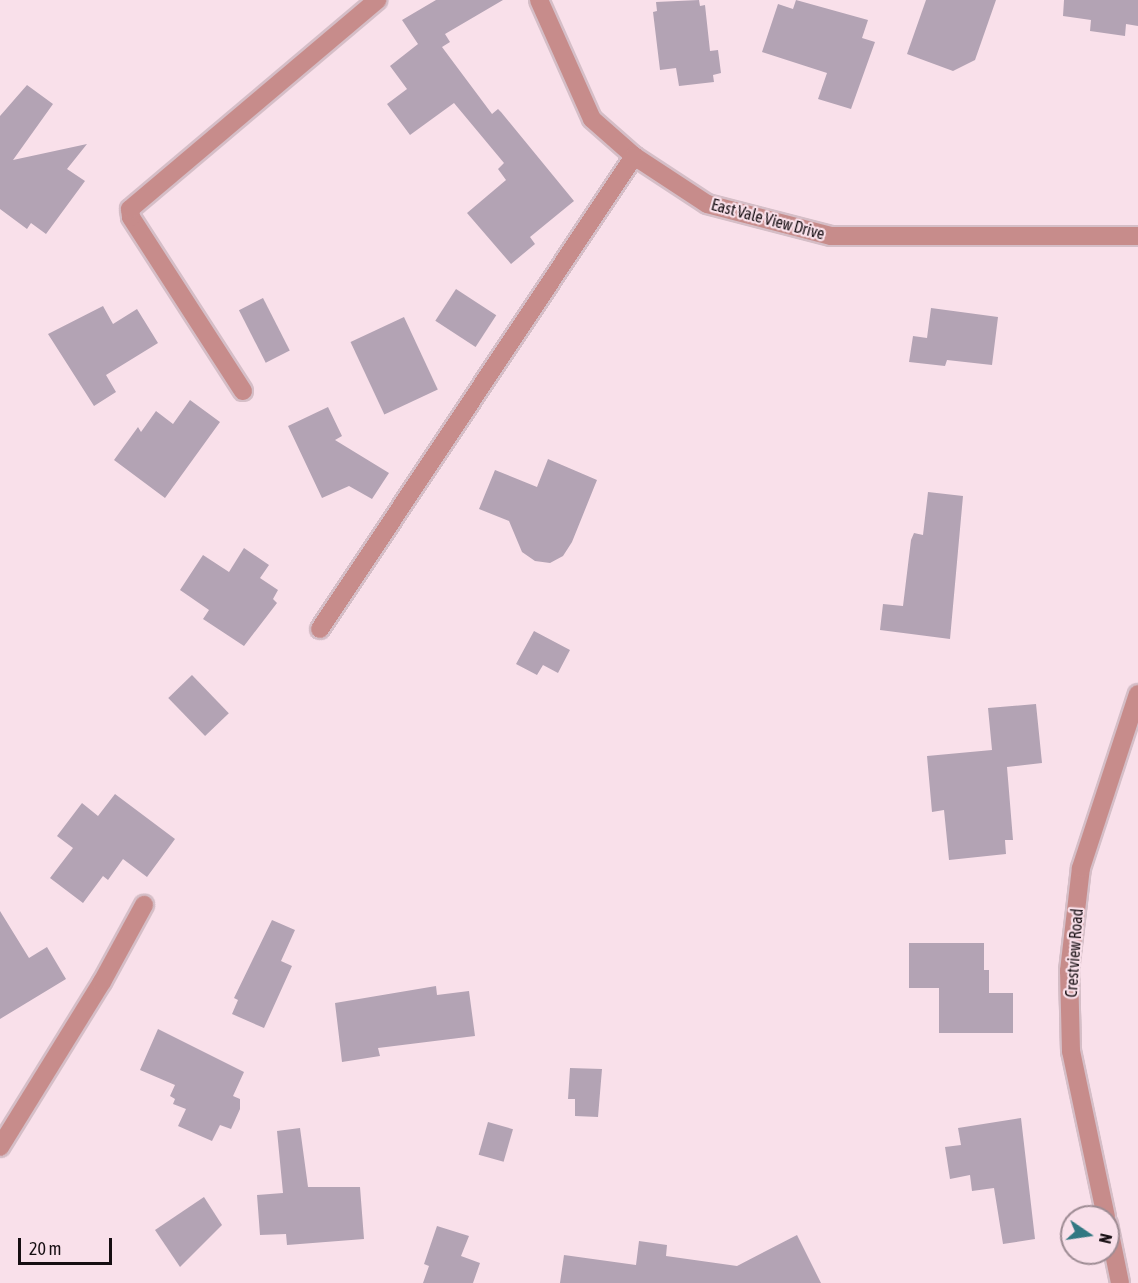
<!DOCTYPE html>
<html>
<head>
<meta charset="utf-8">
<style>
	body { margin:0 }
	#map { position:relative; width:1138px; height:1283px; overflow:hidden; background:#f9e0ea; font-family:"Asap Condensed",sans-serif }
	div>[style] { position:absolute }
	.building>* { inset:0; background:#b3a3b4; transform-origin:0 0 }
	.roads { filter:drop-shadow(2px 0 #d5bec7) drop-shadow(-2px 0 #d5bec7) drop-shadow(0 2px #d5bec7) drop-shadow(0 -2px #d5bec7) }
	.minor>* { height:18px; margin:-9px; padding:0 9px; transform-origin:9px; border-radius:9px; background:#c78c8b }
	span { translate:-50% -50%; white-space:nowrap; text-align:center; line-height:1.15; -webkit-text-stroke:4.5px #f9e0ea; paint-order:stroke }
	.street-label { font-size:16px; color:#160e12 }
	.north { position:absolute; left:1060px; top:1205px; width:60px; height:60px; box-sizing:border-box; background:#f9e0ea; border:2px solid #9e8c94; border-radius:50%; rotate:103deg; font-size:16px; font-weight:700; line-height:24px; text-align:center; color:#160e12 }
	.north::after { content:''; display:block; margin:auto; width:21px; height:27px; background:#317882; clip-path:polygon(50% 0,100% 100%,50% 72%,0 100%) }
	.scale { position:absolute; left:18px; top:1238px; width:94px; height:27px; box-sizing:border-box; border:3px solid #160e12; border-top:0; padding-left:8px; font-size:18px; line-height:21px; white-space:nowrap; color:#160e12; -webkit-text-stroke:4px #f9e0ea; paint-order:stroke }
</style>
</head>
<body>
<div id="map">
	<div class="building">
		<div style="clip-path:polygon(436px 0,503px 0,445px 34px,450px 42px,442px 47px,492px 114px,498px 109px,501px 112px,574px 201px,530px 237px,535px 244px,511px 264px,467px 213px,506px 180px,498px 169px,504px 163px,454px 103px,410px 135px,387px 104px,407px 89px,390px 66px,418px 44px,402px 20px)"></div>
		<div style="clip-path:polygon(699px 0,700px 6px,705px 5px,710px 51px,718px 50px,721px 73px,713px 75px,714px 82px,679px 86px,676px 68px,660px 70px,653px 12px,657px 11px,656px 2px)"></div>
		<div style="clip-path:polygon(796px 0,868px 20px,862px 38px,875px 42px,851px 109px,818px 99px,827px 73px,762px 52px,778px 4px,793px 9px)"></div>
		<div style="clip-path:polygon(926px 0,996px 0,975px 60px,953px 71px,907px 54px)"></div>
		<div style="clip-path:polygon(1064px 0,1138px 0,1138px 26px,1126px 24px,1125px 36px,1090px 31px,1091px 20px,1063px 16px)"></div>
		<div style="clip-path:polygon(27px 85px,53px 104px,13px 160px,87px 144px,67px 169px,85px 181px,46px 234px,31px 223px,27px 229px,0 209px,0 116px)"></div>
		<div style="left:456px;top:289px;width:48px;height:38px;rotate:33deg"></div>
		<div style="left:263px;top:298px;width:59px;height:27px;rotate:63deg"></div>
		<div style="clip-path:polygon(103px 306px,113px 324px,137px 309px,158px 343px,106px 375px,116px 392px,94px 406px,48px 334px)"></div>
		<div style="clip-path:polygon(931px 308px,998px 317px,992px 365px,947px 360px,945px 366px,909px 362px,913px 336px,927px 338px)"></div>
		<div style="left:404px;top:317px;width:80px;height:59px;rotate:65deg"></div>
		<div style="clip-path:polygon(190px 400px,220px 422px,165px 498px,114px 460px,138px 427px,141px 432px,156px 411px,173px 424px)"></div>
		<div style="clip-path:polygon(328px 407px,342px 436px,335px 440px,389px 473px,372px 499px,349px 486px,322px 498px,288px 426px)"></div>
		<div style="clip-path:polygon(548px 459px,597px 480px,572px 542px,563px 556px,550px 563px,535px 561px,522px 552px,509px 521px,479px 509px,495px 470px,537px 487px)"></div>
		<div style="clip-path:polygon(928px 492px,963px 496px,950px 639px,880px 630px,883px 604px,903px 606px,911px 540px,914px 533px,923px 535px)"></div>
		<div style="clip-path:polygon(244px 548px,269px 565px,260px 578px,278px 590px,273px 599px,277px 603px,244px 646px,203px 619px,209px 610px,180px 590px,203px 555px,229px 572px)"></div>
		<div style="clip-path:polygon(534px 631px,570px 650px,558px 673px,543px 665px,537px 675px,516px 664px)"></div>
		<div style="left:192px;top:675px;width:53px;height:33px;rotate:46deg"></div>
		<div style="clip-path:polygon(1036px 704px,1042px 763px,1007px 767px,1013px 840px,1005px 840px,1006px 854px,949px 860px,944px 810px,932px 812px,927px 756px,992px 750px,988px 708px)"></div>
		<div style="clip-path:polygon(115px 794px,175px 839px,147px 877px,123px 859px,108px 880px,103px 876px,83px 903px,50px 878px,73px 848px,57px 836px,82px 803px,98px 816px)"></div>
		<div style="clip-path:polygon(0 911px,29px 958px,47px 947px,66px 979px,0 1019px)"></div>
		<div style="clip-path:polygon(272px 920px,295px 930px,281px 961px,292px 966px,264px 1028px,232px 1014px,238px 1000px,234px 998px)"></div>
		<div style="clip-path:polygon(909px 943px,984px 943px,984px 970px,989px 970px,989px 993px,1013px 993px,1013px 1033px,939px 1033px,939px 988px,909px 988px)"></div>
		<div style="clip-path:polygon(436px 986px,437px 995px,469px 991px,475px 1036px,378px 1048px,380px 1056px,342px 1062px,335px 1003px)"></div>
		<div style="clip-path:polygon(158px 1029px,244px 1072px,233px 1096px,240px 1099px,240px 1109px,231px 1129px,220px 1125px,212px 1141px,178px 1126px,186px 1109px,173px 1104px,175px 1099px,170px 1096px,175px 1085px,140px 1070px)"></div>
		<div style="clip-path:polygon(570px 1068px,602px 1069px,598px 1117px,575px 1116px,575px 1099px,568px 1099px)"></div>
		<div style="clip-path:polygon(1021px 1118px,1035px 1239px,1003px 1244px,994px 1188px,972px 1191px,970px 1175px,950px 1179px,945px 1147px,961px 1145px,958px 1128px)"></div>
		<div style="left:488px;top:1122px;width:26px;height:34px;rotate:16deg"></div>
		<div style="clip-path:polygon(300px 1128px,308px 1187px,360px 1187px,364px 1239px,287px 1245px,286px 1234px,260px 1235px,257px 1195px,283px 1193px,277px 1131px)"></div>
		<div style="clip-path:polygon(204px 1197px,222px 1225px,180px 1267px,155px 1230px)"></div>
		<div style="clip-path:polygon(437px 1226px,469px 1236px,461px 1256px,480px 1263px,473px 1283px,423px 1283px,429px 1266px,424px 1264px)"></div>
		<div style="clip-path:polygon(797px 1235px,821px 1283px,560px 1283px,564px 1255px,636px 1265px,639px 1241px,667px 1245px,666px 1256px,737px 1266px)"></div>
	</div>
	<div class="roads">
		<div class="minor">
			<div style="left:539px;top:0;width:130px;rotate:66deg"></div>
			<div style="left:592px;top:119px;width:56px;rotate:41.4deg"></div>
			<div style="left:634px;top:156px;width:87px;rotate:33.3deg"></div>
			<div style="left:707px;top:204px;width:128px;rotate:14.5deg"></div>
			<div style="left:831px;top:236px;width:307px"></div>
			<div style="left:243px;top:391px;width:207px;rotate:-122.8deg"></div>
			<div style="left:131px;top:217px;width:8px;rotate:-97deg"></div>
			<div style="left:130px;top:209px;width:324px;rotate:-40.2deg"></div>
			<div style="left:320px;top:629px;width:568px;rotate:-56.42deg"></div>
			<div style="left:0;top:1147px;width:194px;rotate:-58.3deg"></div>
			<div style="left:102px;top:982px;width:88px;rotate:-61.4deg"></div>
			<div style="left:1106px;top:1217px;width:170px;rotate:-101.9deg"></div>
			<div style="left:1071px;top:1051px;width:80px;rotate:-91.4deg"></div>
			<div style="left:1069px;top:971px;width:104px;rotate:-83.4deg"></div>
			<div style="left:1081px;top:868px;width:183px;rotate:-71.9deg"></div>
			<div style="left:1108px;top:1224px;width:60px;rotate:78.5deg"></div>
		</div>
	</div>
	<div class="street-label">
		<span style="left:768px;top:219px;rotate:15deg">East Vale View Drive</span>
		<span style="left:1074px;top:953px;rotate:-86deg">Crestview Road</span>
	</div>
	<div class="north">N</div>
	<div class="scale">20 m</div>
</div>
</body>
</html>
